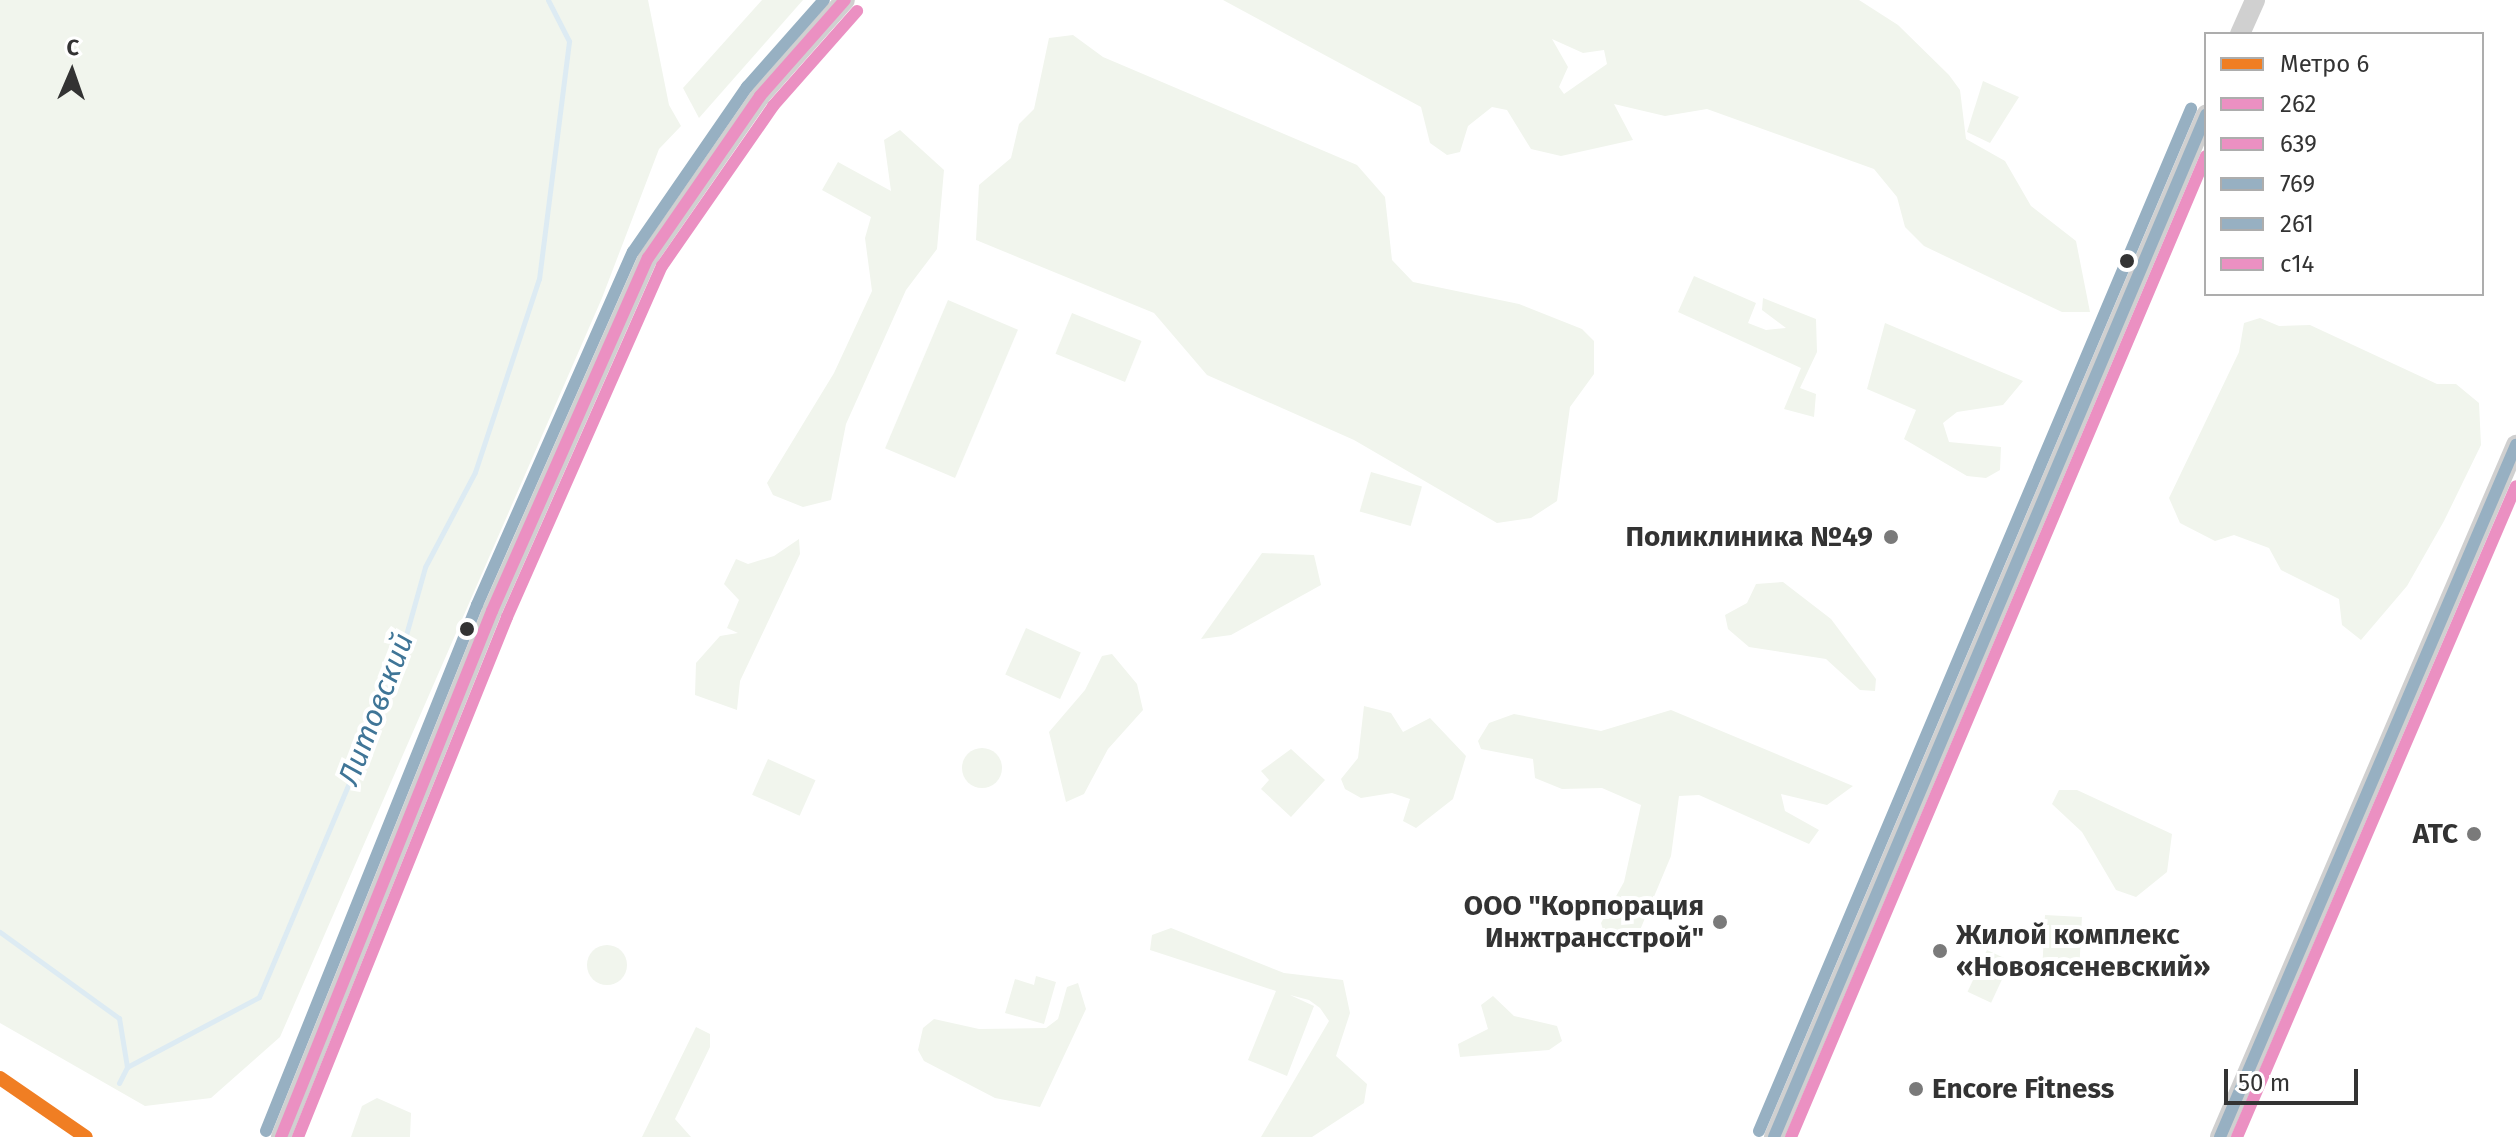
<!DOCTYPE html>
<html>
<head>
<meta charset="utf-8">
<style>
	body { margin:0 }
	#map { position:relative; width:2516px; height:1137px; overflow:hidden; background:#fff; font-family:"Fira Sans",sans-serif }
	div>[style] { position:absolute }
	.green>* { inset:0; background:#f1f5ed; transform-origin:0 0 }
	.round { border-radius:50% }
	.stream>* { height:5px; margin:-2.5px; padding:0 2.5px; transform-origin:2.5px; border-radius:2.5px; background:#ddebf3 }
	.secondary>* { height:20px; margin:-10px; padding:0 10px; transform-origin:10px; border-radius:10px; background:#d0d0d0 }
	.bus-1>* { height:12px; margin:-6px; padding:0 6px; transform-origin:6px; border-radius:6px; background:#eb90c2 }
	.bus-2>* { height:12px; margin:-6px; padding:0 6px; transform-origin:6px; border-radius:6px; background:#eb90c2 }
	.bus-3>* { height:12px; margin:-6px; padding:0 6px; transform-origin:6px; border-radius:6px; background:#97b0c2 }
	.bus-4>* { height:12px; margin:-6px; padding:0 6px; transform-origin:6px; border-radius:6px; background:#97b0c2 }
	.bus-5>* { height:12px; margin:-6px; padding:0 6px; transform-origin:6px; border-radius:6px; background:#eb90c2 }
	.metro-1>* { height:14px; margin:-7px; padding:0 7px; transform-origin:7px; border-radius:7px; background:#f07e23 }
	.dots>* { width:22px; height:22px; translate:-50% -50%; box-sizing:border-box; border:4px solid #fff; border-radius:50% }
	span { translate:-50% -50%; white-space:nowrap; text-align:center; line-height:1.15; -webkit-text-stroke:8px #fff; paint-order:stroke }
	.poi-label { font-size:28px; color:#333; font-weight:700 }
	.right { translate:-100% -50%; text-align:right }
	.left { translate:0 -50%; text-align:left }
	.water-label { font-size:30px; color:#3f7597; font-style:italic }
	.legend { position:absolute; left:2204px; top:32px; width:280px; height:264px; box-sizing:border-box; background:#fff; border:2px solid #adadad; margin:0; padding:10px 14px; list-style:none; font-size:24px; color:#333 }
	.legend li { display:flex; align-items:center; gap:16px; height:40px }
	.legend b { width:40px; border:2px solid #adadad }
	.north { position:absolute; left:32px; top:32px; width:80px; height:80px; -webkit-text-stroke:6px #fff; paint-order:stroke; rotate:2deg; font-size:22px; font-weight:700; line-height:32px; text-align:center; color:#333 }
	.north::after { content:''; display:block; margin:auto; width:28px; height:36px; background:#333; clip-path:polygon(50% 0,100% 100%,50% 72%,0 100%) }
	.scale { position:absolute; left:2224px; top:1069px; width:134px; height:36px; box-sizing:border-box; border:4px solid #333; border-top:0; padding-left:10px; font-size:24px; line-height:28px; white-space:nowrap; color:#333; -webkit-text-stroke:6px #fff; paint-order:stroke }
</style>
</head>
<body>
<div id="map">
	<div class="green">
		<div style="clip-path:polygon(0 0,648px 0,669px 105px,681px 126px,659px 149px,602px 298px,280px 1037px,211px 1098px,145px 1106px,0 1023px)"></div>
		<div style="clip-path:polygon(762px 0,803px 0,699px 118px,683px 88px)"></div>
		<div style="clip-path:polygon(evenodd,1223px 0,1859px 0,1898px 25px,1949px 75px,1960px 90px,1966px 139px,2005px 161px,2031px 206px,2076px 241px,2090px 312px,2062px 312px,1924px 246px,1905px 227px,1897px 197px,1874px 169px,1707px 109px,1665px 116px,1614px 104px,1633px 140px,1561px 156px,1531px 149px,1507px 110px,1492px 107px,1468px 126px,1460px 152px,1447px 155px,1430px 143px,1421px 107px,1223px 0,1552px 39px,1583px 53px,1604px 50px,1607px 64px,1564px 94px,1559px 87px,1568px 67px,1552px 39px)"></div>
		<div style="clip-path:polygon(1073px 35px,1103px 57px,1357px 165px,1385px 197px,1392px 260px,1413px 282px,1519px 304px,1582px 329px,1594px 341px,1594px 374px,1570px 407px,1557px 501px,1531px 518px,1497px 523px,1354px 440px,1207px 375px,1154px 313px,976px 240px,979px 185px,1011px 158px,1019px 124px,1034px 109px,1049px 38px)"></div>
		<div style="clip-path:polygon(1983px 81px,2019px 97px,1990px 143px,1967px 132px)"></div>
		<div style="clip-path:polygon(900px 130px,944px 170px,937px 249px,906px 290px,846px 424px,831px 500px,803px 507px,773px 495px,767px 483px,834px 373px,872px 291px,865px 238px,871px 217px,822px 190px,838px 162px,891px 191px,884px 140px)"></div>
		<div style="clip-path:polygon(1694px 276px,1756px 303px,1748px 323px,1766px 330px,1786px 328px,1762px 310px,1763px 298px,1816px 319px,1817px 352px,1800px 388px,1816px 394px,1814px 417px,1784px 409px,1801px 368px,1678px 312px)"></div>
		<div style="left:948px;top:300px;width:76px;height:161px;rotate:23deg"></div>
		<div style="left:1072px;top:313px;width:75px;height:44px;rotate:22deg"></div>
		<div style="clip-path:polygon(2260px 318px,2279px 326px,2310px 325px,2437px 384px,2456px 384px,2479px 403px,2481px 445px,2444px 521px,2407px 586px,2361px 640px,2342px 625px,2339px 599px,2281px 570px,2269px 548px,2234px 535px,2215px 541px,2180px 523px,2169px 498px,2239px 352px,2244px 323px)"></div>
		<div style="clip-path:polygon(1885px 323px,2023px 381px,2003px 405px,1957px 412px,1943px 423px,1949px 442px,2001px 447px,2000px 470px,1986px 478px,1967px 476px,1904px 439px,1916px 410px,1867px 389px)"></div>
		<div style="left:1371px;top:472px;width:53px;height:41px;rotate:16deg"></div>
		<div style="clip-path:polygon(799px 539px,800px 554px,740px 681px,737px 710px,695px 695px,696px 663px,720px 636px,738px 633px,727px 628px,739px 600px,724px 584px,736px 559px,748px 564px,774px 556px)"></div>
		<div style="clip-path:polygon(1262px 553px,1314px 555px,1321px 585px,1231px 635px,1201px 639px)"></div>
		<div style="clip-path:polygon(1783px 582px,1831px 619px,1876px 679px,1875px 691px,1860px 690px,1826px 659px,1749px 647px,1728px 629px,1725px 615px,1747px 603px,1756px 584px)"></div>
		<div style="left:1026px;top:628px;width:60px;height:51px;rotate:24deg"></div>
		<div style="clip-path:polygon(1112px 654px,1137px 684px,1143px 710px,1108px 749px,1084px 794px,1066px 802px,1049px 732px,1085px 690px,1102px 656px)"></div>
		<div style="clip-path:polygon(1364px 706px,1391px 713px,1403px 732px,1430px 718px,1466px 756px,1453px 799px,1416px 828px,1403px 821px,1410px 799px,1392px 793px,1361px 798px,1345px 789px,1341px 779px,1358px 758px)"></div>
		<div style="clip-path:polygon(1671px 710px,1853px 786px,1827px 805px,1781px 794px,1785px 811px,1819px 830px,1809px 844px,1699px 795px,1679px 796px,1671px 856px,1635px 942px,1624px 949px,1605px 936px,1601px 923px,1624px 882px,1641px 805px,1602px 788px,1562px 789px,1535px 778px,1533px 759px,1481px 749px,1478px 741px,1489px 723px,1514px 714px,1601px 731px)"></div>
		<div class="round" style="left:962px;top:748px;width:40px;height:40px"></div>
		<div style="clip-path:polygon(1291px 749px,1325px 780px,1291px 817px,1261px 789px,1269px 780px,1261px 771px)"></div>
		<div style="left:768px;top:759px;width:52px;height:39px;rotate:24deg"></div>
		<div style="clip-path:polygon(2059px 790px,2077px 790px,2172px 834px,2167px 872px,2136px 897px,2116px 890px,2082px 832px,2052px 804px)"></div>
		<div style="left:2045px;top:915px;width:37px;height:60px;rotate:3deg"></div>
		<div style="clip-path:polygon(1171px 928px,1284px 973px,1343px 980px,1350px 1013px,1336px 1056px,1367px 1084px,1364px 1103px,1312px 1137px,1261px 1137px,1329px 1021px,1320px 1008px,1309px 1000px,1290px 995px,1314px 1006px,1287px 1076px,1248px 1060px,1276px 991px,1150px 950px,1152px 935px)"></div>
		<div class="round" style="left:587px;top:945px;width:40px;height:40px"></div>
		<div style="left:1987px;top:950px;width:26px;height:46px;rotate:25deg"></div>
		<div style="clip-path:polygon(1036px 976px,1056px 982px,1044px 1024px,1005px 1013px,1015px 979px,1034px 985px)"></div>
		<div style="clip-path:polygon(1078px 983px,1086px 1009px,1040px 1107px,995px 1098px,924px 1061px,918px 1050px,923px 1028px,934px 1019px,979px 1029px,1046px 1028px,1058px 1019px,1067px 987px)"></div>
		<div style="clip-path:polygon(1493px 996px,1514px 1016px,1557px 1026px,1562px 1041px,1549px 1050px,1460px 1057px,1458px 1044px,1488px 1029px,1481px 1005px)"></div>
		<div style="clip-path:polygon(696px 1027px,710px 1034px,710px 1047px,675px 1119px,691px 1137px,642px 1137px)"></div>
		<div style="clip-path:polygon(377px 1098px,411px 1113px,410px 1137px,351px 1137px,362px 1106px)"></div>
	</div>
	<div class="stream">
		<div style="left:0;top:932px;width:147px;rotate:35.9deg"></div>
		<div style="left:119px;top:1018px;width:50px;rotate:80.7deg"></div>
		<div style="left:127px;top:1067px;width:149px;rotate:-27.9deg"></div>
		<div style="left:259px;top:997px;width:350px;rotate:-67.2deg"></div>
		<div style="left:395px;top:674px;width:111px;rotate:-74.3deg"></div>
		<div style="left:425px;top:567px;width:107px;rotate:-62.2deg"></div>
		<div style="left:475px;top:472px;width:203px;rotate:-71.7deg"></div>
		<div style="left:539px;top:279px;width:240px;rotate:-82.8deg"></div>
		<div style="left:569px;top:41px;width:46px;rotate:-117.1deg"></div>
		<div style="left:119px;top:1083px;width:18px;rotate:-63deg"></div>
	</div>
	<div class="secondary">
		<div style="left:2240px;top:34px;width:37px;rotate:-66deg"></div>
		<div style="left:281px;top:1137px;width:567px;rotate:-68.14deg"></div>
		<div style="left:492px;top:611px;width:386px;rotate:-66.2deg"></div>
		<div style="left:648px;top:258px;width:197px;rotate:-55.3deg"></div>
		<div style="left:760px;top:96px;width:128px;rotate:-48.5deg"></div>
		<div style="left:1774px;top:1137px;width:1110px;rotate:-67.09deg"></div>
		<div style="left:2220px;top:1137px;width:753px;rotate:-66.84deg"></div>
	</div>
	<div class="bus-1">
		<div style="left:281px;top:1137px;width:567px;rotate:-68.14deg"></div>
		<div style="left:492px;top:611px;width:386px;rotate:-66.2deg"></div>
		<div style="left:648px;top:258px;width:197px;rotate:-55.3deg"></div>
		<div style="left:760px;top:96px;width:128px;rotate:-48.5deg"></div>
	</div>
	<div class="bus-2">
		<div style="left:298px;top:1137px;width:560px;rotate:-68.1deg"></div>
		<div style="left:507px;top:617px;width:384px;rotate:-66.2deg"></div>
		<div style="left:662px;top:266px;width:195px;rotate:-55.2deg"></div>
		<div style="left:773px;top:106px;width:127px;rotate:-48.5deg"></div>
	</div>
	<div class="bus-3">
		<div style="left:266px;top:1131px;width:567px;rotate:-68.14deg"></div>
		<div style="left:477px;top:605px;width:386px;rotate:-66.2deg"></div>
		<div style="left:633px;top:252px;width:201px;rotate:-55.4deg"></div>
		<div style="left:747px;top:87px;width:116px;rotate:-48.5deg"></div>
		<div style="left:1759px;top:1131px;width:1110px;rotate:-67.09deg"></div>
	</div>
	<div class="bus-4">
		<div style="left:1774px;top:1137px;width:1110px;rotate:-67.09deg"></div>
		<div style="left:2220px;top:1137px;width:753px;rotate:-66.84deg"></div>
	</div>
	<div class="bus-5">
		<div style="left:1791px;top:1137px;width:1065px;rotate:-67.07deg"></div>
		<div style="left:2237px;top:1137px;width:708px;rotate:-66.8deg"></div>
	</div>
	<div class="metro-1">
		<div style="left:0;top:1078px;width:104px;rotate:34.5deg"></div>
	</div>
	<div class="dots">
		<div style="left:2127px;top:261px;background:#333"></div>
		<div style="left:1891px;top:537px;background:#7a7a7a"></div>
		<div style="left:467px;top:629px;background:#333"></div>
		<div style="left:2474px;top:834px;background:#7a7a7a"></div>
		<div style="left:1720px;top:922px;background:#7a7a7a"></div>
		<div style="left:1940px;top:951px;background:#7a7a7a"></div>
		<div style="left:1916px;top:1089px;background:#7a7a7a"></div>
	</div>
	<div class="poi-label">
		<span class="right" style="left:1873px;top:537px">Поликлиника №49</span>
		<span class="right" style="left:2458px;top:834px">АТС</span>
		<span class="right" style="left:1704px;top:922px">ООО "Корпорация<br>Инжтрансстрой"</span>
		<span class="left" style="left:1956px;top:951px">Жилой комплекс<br>«Новоясеневский»</span>
		<span class="left" style="left:1932px;top:1089px">Encore Fitness</span>
	</div>
	<div class="water-label">
		<span style="left:376px;top:709px;rotate:-69deg">Литовский</span>
	</div>
	<ul class="legend">
	<li><b style="height:10px;background:#f07e23"></b>Метро 6</li>
	<li><b style="height:10px;background:#eb90c2"></b>262</li>
	<li><b style="height:10px;background:#eb90c2"></b>639</li>
	<li><b style="height:10px;background:#97b0c2"></b>769</li>
	<li><b style="height:10px;background:#97b0c2"></b>261</li>
	<li><b style="height:10px;background:#eb90c2"></b>с14</li>
	</ul>
	<div class="north">С</div>
	<div class="scale">50 m</div>
</div>
</body>
</html>
